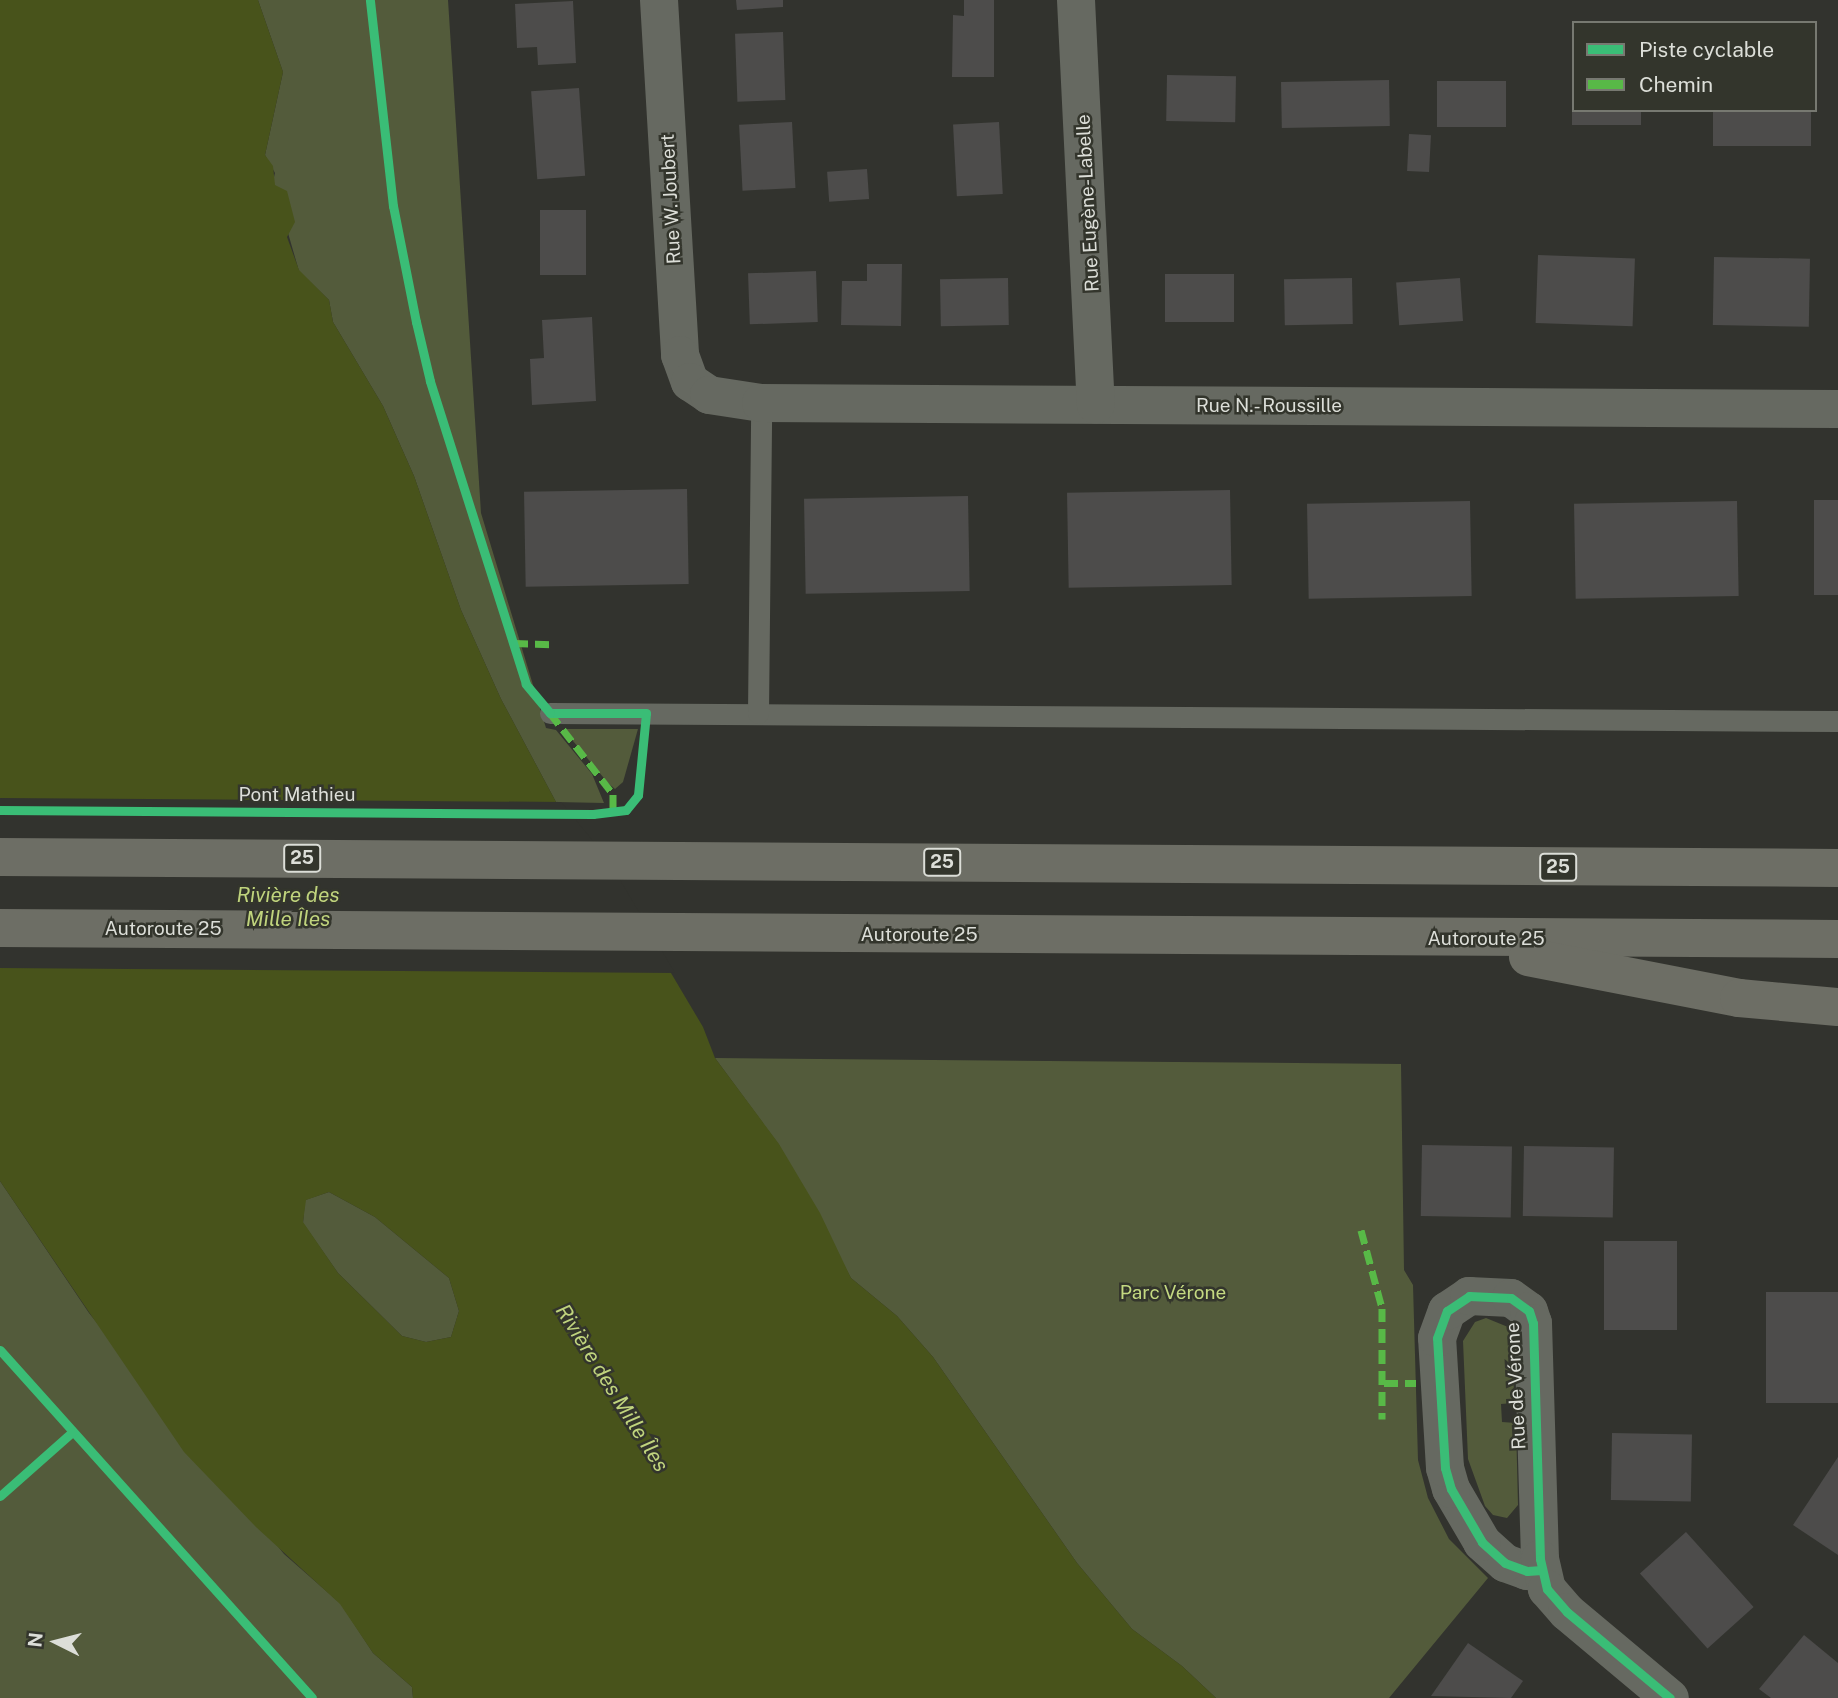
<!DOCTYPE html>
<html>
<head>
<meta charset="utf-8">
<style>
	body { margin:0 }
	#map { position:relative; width:1838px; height:1698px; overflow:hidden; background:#32332e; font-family:"Public Sans",sans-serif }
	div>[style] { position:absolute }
	.green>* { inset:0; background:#535b3b }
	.water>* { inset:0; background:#48531b }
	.pier>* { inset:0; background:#32332e }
	.building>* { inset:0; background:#4d4c4b; transform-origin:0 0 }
	.service>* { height:21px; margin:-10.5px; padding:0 10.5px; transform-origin:10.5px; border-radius:10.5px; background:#666961 }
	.minor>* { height:38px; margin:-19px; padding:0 19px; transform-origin:19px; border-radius:19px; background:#666961 }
	.motorway>* { height:38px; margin:-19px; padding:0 19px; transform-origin:19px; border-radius:19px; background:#6d6e65 }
	.quiet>* { height:7px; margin-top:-3.5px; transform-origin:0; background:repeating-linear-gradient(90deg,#58b947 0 14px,transparent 0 21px) }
	.cycleway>* { height:9px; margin:-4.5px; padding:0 4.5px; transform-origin:4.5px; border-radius:4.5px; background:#3abd76 }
	span { translate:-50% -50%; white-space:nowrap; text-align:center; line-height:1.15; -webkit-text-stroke:5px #33352c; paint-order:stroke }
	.shield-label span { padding:2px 5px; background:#33352c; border:2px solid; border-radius:5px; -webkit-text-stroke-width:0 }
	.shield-label { font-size:18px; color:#dcded8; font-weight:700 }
	.street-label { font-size:19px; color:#dcded8 }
	.park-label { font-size:19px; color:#c4d981 }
	.water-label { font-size:21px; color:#c0d47d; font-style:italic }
	.legend { position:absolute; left:1572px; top:21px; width:245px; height:91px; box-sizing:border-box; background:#33352c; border:2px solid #777971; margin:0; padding:9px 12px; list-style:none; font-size:21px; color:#dcded8 }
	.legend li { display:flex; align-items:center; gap:14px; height:35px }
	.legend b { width:35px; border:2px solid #777971 }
	.north { position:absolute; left:21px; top:1607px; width:70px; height:70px; -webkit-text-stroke:5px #33352c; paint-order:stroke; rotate:276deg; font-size:19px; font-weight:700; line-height:28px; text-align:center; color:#dcded8 }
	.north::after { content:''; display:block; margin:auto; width:24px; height:32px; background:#dcded8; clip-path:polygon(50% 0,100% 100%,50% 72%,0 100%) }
</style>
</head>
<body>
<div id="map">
	<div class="green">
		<div style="clip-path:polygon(258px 0,448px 0,481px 513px,546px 728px,556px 730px,592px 774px,604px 803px,556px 802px,501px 699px,461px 610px,414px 476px,383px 406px,333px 322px,329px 300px,299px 271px,273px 181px,275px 173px,265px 155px,283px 72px)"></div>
		<div style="clip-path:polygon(563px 729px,638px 729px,623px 782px,615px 789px,608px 783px)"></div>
		<div style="clip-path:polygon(715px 1058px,1401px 1064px,1404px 1270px,1413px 1285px,1418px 1460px,1428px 1498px,1449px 1539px,1488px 1578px,1389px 1698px,1216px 1698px,1182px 1666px,1132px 1629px,1077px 1563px,933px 1357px,897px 1316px,851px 1278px,779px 1145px)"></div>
		<div style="clip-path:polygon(0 1181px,89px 1313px,284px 1554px,341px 1604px,373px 1653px,412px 1687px,413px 1698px,0 1698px)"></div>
		<div style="clip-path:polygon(329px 1192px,375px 1217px,449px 1278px,459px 1311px,451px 1337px,426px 1342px,402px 1336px,338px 1273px,303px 1223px,305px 1200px)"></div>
		<div style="clip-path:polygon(1486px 1318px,1508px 1327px,1513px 1339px,1514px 1403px,1501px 1404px,1502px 1422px,1516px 1423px,1518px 1505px,1507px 1518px,1493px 1515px,1485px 1506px,1468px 1459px,1463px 1341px,1475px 1322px)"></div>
	</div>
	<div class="water">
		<div style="clip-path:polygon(evenodd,0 0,258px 0,283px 72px,265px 155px,273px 166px,275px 185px,287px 191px,295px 222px,287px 237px,299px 270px,329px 300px,333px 322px,383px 406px,414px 476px,461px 610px,501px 699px,556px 802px,604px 860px,703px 1027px,715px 1058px,779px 1144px,820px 1213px,851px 1278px,897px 1316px,933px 1357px,1077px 1563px,1132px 1629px,1182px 1666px,1216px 1698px,413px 1698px,412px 1687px,373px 1653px,340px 1604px,256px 1527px,184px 1452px,0 1181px,0 0,329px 1192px,375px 1217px,449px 1278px,459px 1311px,451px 1337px,426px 1342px,402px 1336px,338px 1273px,303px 1222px,306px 1200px,329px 1192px)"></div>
	</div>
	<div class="pier">
		<div style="clip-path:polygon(0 798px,561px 802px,607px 858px,675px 973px,0 968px)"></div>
	</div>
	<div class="building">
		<div style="clip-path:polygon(736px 0,783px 0,783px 7px,737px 10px)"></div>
		<div style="clip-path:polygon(964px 0,994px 0,994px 77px,952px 77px,953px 15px,964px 16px)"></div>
		<div style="clip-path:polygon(573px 1px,576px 63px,538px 65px,537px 47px,517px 48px,515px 4px)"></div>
		<div style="left:783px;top:32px;width:68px;height:48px;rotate:88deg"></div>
		<div style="left:1167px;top:75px;width:69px;height:46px;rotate:1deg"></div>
		<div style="left:1389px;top:80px;width:46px;height:108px;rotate:89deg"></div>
		<div style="left:1437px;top:81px;width:69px;height:46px"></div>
		<div style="left:579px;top:88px;width:88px;height:48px;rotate:86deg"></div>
		<div style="left:1572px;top:110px;width:69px;height:15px"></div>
		<div style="left:1713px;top:110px;width:98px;height:36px"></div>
		<div style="left:792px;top:122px;width:66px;height:53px;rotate:87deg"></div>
		<div style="left:999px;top:122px;width:72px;height:46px;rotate:87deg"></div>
		<div style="left:1409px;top:134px;width:22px;height:37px;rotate:3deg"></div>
		<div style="left:867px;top:169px;width:30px;height:40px;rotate:86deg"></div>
		<div style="left:540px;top:210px;width:46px;height:65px"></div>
		<div style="left:1538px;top:255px;width:97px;height:68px;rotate:2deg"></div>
		<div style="left:1714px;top:257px;width:96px;height:68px;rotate:1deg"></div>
		<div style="clip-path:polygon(867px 264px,902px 264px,901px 326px,841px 325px,842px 281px,867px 281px)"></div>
		<div style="left:816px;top:271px;width:51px;height:68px;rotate:88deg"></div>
		<div style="left:1234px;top:274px;width:48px;height:69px;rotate:90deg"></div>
		<div style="left:1008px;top:278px;width:47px;height:68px;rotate:89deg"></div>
		<div style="left:1352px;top:278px;width:46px;height:68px;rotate:89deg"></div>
		<div style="left:1460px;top:278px;width:43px;height:64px;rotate:86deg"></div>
		<div style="clip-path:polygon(592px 317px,596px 401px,532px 405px,530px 359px,544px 358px,542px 320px)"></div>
		<div style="left:687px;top:489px;width:95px;height:163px;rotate:89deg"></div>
		<div style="left:1230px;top:490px;width:95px;height:163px;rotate:89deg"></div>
		<div style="left:968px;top:496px;width:95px;height:164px;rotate:89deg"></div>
		<div style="left:1838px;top:500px;width:95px;height:24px;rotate:90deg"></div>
		<div style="left:1470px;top:501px;width:95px;height:163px;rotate:89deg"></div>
		<div style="left:1737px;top:501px;width:95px;height:163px;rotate:89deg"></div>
		<div style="left:1422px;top:1145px;width:90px;height:71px;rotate:1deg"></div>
		<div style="left:1524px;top:1146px;width:90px;height:70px;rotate:1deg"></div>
		<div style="left:1604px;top:1241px;width:73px;height:89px"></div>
		<div style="left:1838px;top:1292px;width:111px;height:72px;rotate:90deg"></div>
		<div style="left:1612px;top:1433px;width:80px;height:67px;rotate:1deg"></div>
		<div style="clip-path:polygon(1838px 1457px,1838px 1555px,1793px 1525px)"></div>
		<div style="left:1686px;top:1532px;width:101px;height:62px;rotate:48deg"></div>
		<div style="clip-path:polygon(1804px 1635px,1838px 1663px,1838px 1698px,1771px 1698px,1759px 1689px)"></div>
		<div style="clip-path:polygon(1468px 1643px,1523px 1681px,1511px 1698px,1431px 1696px)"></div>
	</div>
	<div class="service">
		<div style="left:550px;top:713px;width:1288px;rotate:0.36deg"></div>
		<div style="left:758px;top:713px;width:310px;rotate:-89.4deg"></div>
	</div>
	<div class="minor">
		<div style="left:659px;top:0;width:356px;rotate:86.6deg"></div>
		<div style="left:680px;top:355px;width:29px;rotate:70deg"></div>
		<div style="left:690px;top:382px;width:23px;rotate:34deg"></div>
		<div style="left:709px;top:395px;width:53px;rotate:8.7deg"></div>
		<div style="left:761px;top:403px;width:1077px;rotate:0.32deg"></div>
		<div style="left:1076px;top:0;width:405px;rotate:87.2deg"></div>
		<div style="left:1542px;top:1570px;width:15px;rotate:176deg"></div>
		<div style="left:1527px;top:1571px;width:23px;rotate:-160deg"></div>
		<div style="left:1505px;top:1563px;width:31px;rotate:-138deg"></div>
		<div style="left:1482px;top:1542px;width:61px;rotate:-120.3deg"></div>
		<div style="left:1451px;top:1489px;width:22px;rotate:-106deg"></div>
		<div style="left:1445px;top:1468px;width:130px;rotate:-93.5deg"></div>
		<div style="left:1437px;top:1338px;width:29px;rotate:-70deg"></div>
		<div style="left:1447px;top:1311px;width:27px;rotate:-34deg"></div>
		<div style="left:1469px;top:1296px;width:42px;rotate:2.7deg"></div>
		<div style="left:1511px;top:1298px;width:22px;rotate:36deg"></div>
		<div style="left:1529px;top:1311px;width:13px;rotate:72deg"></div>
		<div style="left:1533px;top:1323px;width:236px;rotate:88.3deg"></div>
		<div style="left:1540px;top:1559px;width:31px;rotate:77deg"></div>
		<div style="left:1547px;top:1589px;width:30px;rotate:49deg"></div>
		<div style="left:1567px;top:1612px;width:134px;rotate:39.9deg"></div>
	</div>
	<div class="motorway">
		<div style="left:0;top:857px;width:1838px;rotate:0.34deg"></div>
		<div style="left:0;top:928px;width:1838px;rotate:0.34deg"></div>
		<div style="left:1528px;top:957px;width:215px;rotate:11deg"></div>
		<div style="left:1739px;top:998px;width:99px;rotate:5.2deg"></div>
	</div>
	<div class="quiet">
		<div style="left:514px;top:643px;width:37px;rotate:2deg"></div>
		<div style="left:550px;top:713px;width:103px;rotate:52.1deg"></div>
		<div style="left:613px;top:794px;width:19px;rotate:90deg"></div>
		<div style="left:1361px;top:1230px;width:81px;rotate:74.9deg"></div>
		<div style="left:1382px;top:1308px;width:111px;rotate:90deg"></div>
		<div style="left:1384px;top:1383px;width:32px"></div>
	</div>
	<div class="cycleway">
		<div style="left:0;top:810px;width:593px;rotate:0.39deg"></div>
		<div style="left:593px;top:814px;width:33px;rotate:-7deg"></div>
		<div style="left:626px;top:810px;width:19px;rotate:-51deg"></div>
		<div style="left:638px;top:795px;width:82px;rotate:-84.4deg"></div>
		<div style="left:646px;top:713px;width:96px;rotate:180deg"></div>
		<div style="left:550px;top:713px;width:38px;rotate:-130deg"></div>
		<div style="left:526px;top:684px;width:318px;rotate:-107.6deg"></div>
		<div style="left:430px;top:381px;width:61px;rotate:-103.3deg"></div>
		<div style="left:416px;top:322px;width:118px;rotate:-101.2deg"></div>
		<div style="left:393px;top:206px;width:207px;rotate:-96.4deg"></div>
		<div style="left:0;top:1350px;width:467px;rotate:48.1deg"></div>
		<div style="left:0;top:1496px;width:96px;rotate:-41.6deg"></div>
		<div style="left:1542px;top:1570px;width:15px;rotate:176deg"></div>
		<div style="left:1527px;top:1571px;width:23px;rotate:-160deg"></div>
		<div style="left:1505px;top:1563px;width:31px;rotate:-138deg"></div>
		<div style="left:1482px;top:1542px;width:61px;rotate:-120.3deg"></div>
		<div style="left:1451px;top:1489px;width:22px;rotate:-106deg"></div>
		<div style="left:1445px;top:1468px;width:130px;rotate:-93.5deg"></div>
		<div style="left:1437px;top:1338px;width:29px;rotate:-70deg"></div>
		<div style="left:1447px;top:1311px;width:27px;rotate:-34deg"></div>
		<div style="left:1469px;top:1296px;width:42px;rotate:2.7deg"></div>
		<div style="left:1511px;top:1298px;width:22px;rotate:36deg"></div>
		<div style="left:1529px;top:1311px;width:13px;rotate:72deg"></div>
		<div style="left:1533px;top:1323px;width:236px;rotate:88.3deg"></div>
		<div style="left:1540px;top:1559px;width:31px;rotate:77deg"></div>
		<div style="left:1547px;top:1589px;width:30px;rotate:49deg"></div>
		<div style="left:1567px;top:1612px;width:134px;rotate:39.9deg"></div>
	</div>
	<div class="shield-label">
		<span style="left:302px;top:858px">25</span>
		<span style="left:942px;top:862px">25</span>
		<span style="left:1558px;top:867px">25</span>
	</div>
	<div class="street-label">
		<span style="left:671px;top:199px;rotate:-93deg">Rue W. Joubert</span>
		<span style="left:1088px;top:203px;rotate:-93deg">Rue Eugène-Labelle</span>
		<span style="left:1269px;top:406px">Rue N.- Roussille</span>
		<span style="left:297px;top:795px">Pont Mathieu</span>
		<span style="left:163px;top:929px">Autoroute 25</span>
		<span style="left:919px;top:935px">Autoroute 25</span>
		<span style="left:1486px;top:939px">Autoroute 25</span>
		<span style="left:1516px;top:1386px;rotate:-93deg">Rue de Vérone</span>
	</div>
	<div class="park-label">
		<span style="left:1173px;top:1293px">Parc Vérone</span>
	</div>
	<div class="water-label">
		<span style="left:288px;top:907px">Rivière des<br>Mille Îles</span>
		<span style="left:612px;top:1388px;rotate:58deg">Rivière des Mille Îles</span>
	</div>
	<ul class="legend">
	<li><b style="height:9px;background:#3abd76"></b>Piste cyclable</li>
	<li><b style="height:9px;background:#58b947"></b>Chemin</li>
	</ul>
	<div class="north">N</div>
</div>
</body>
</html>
